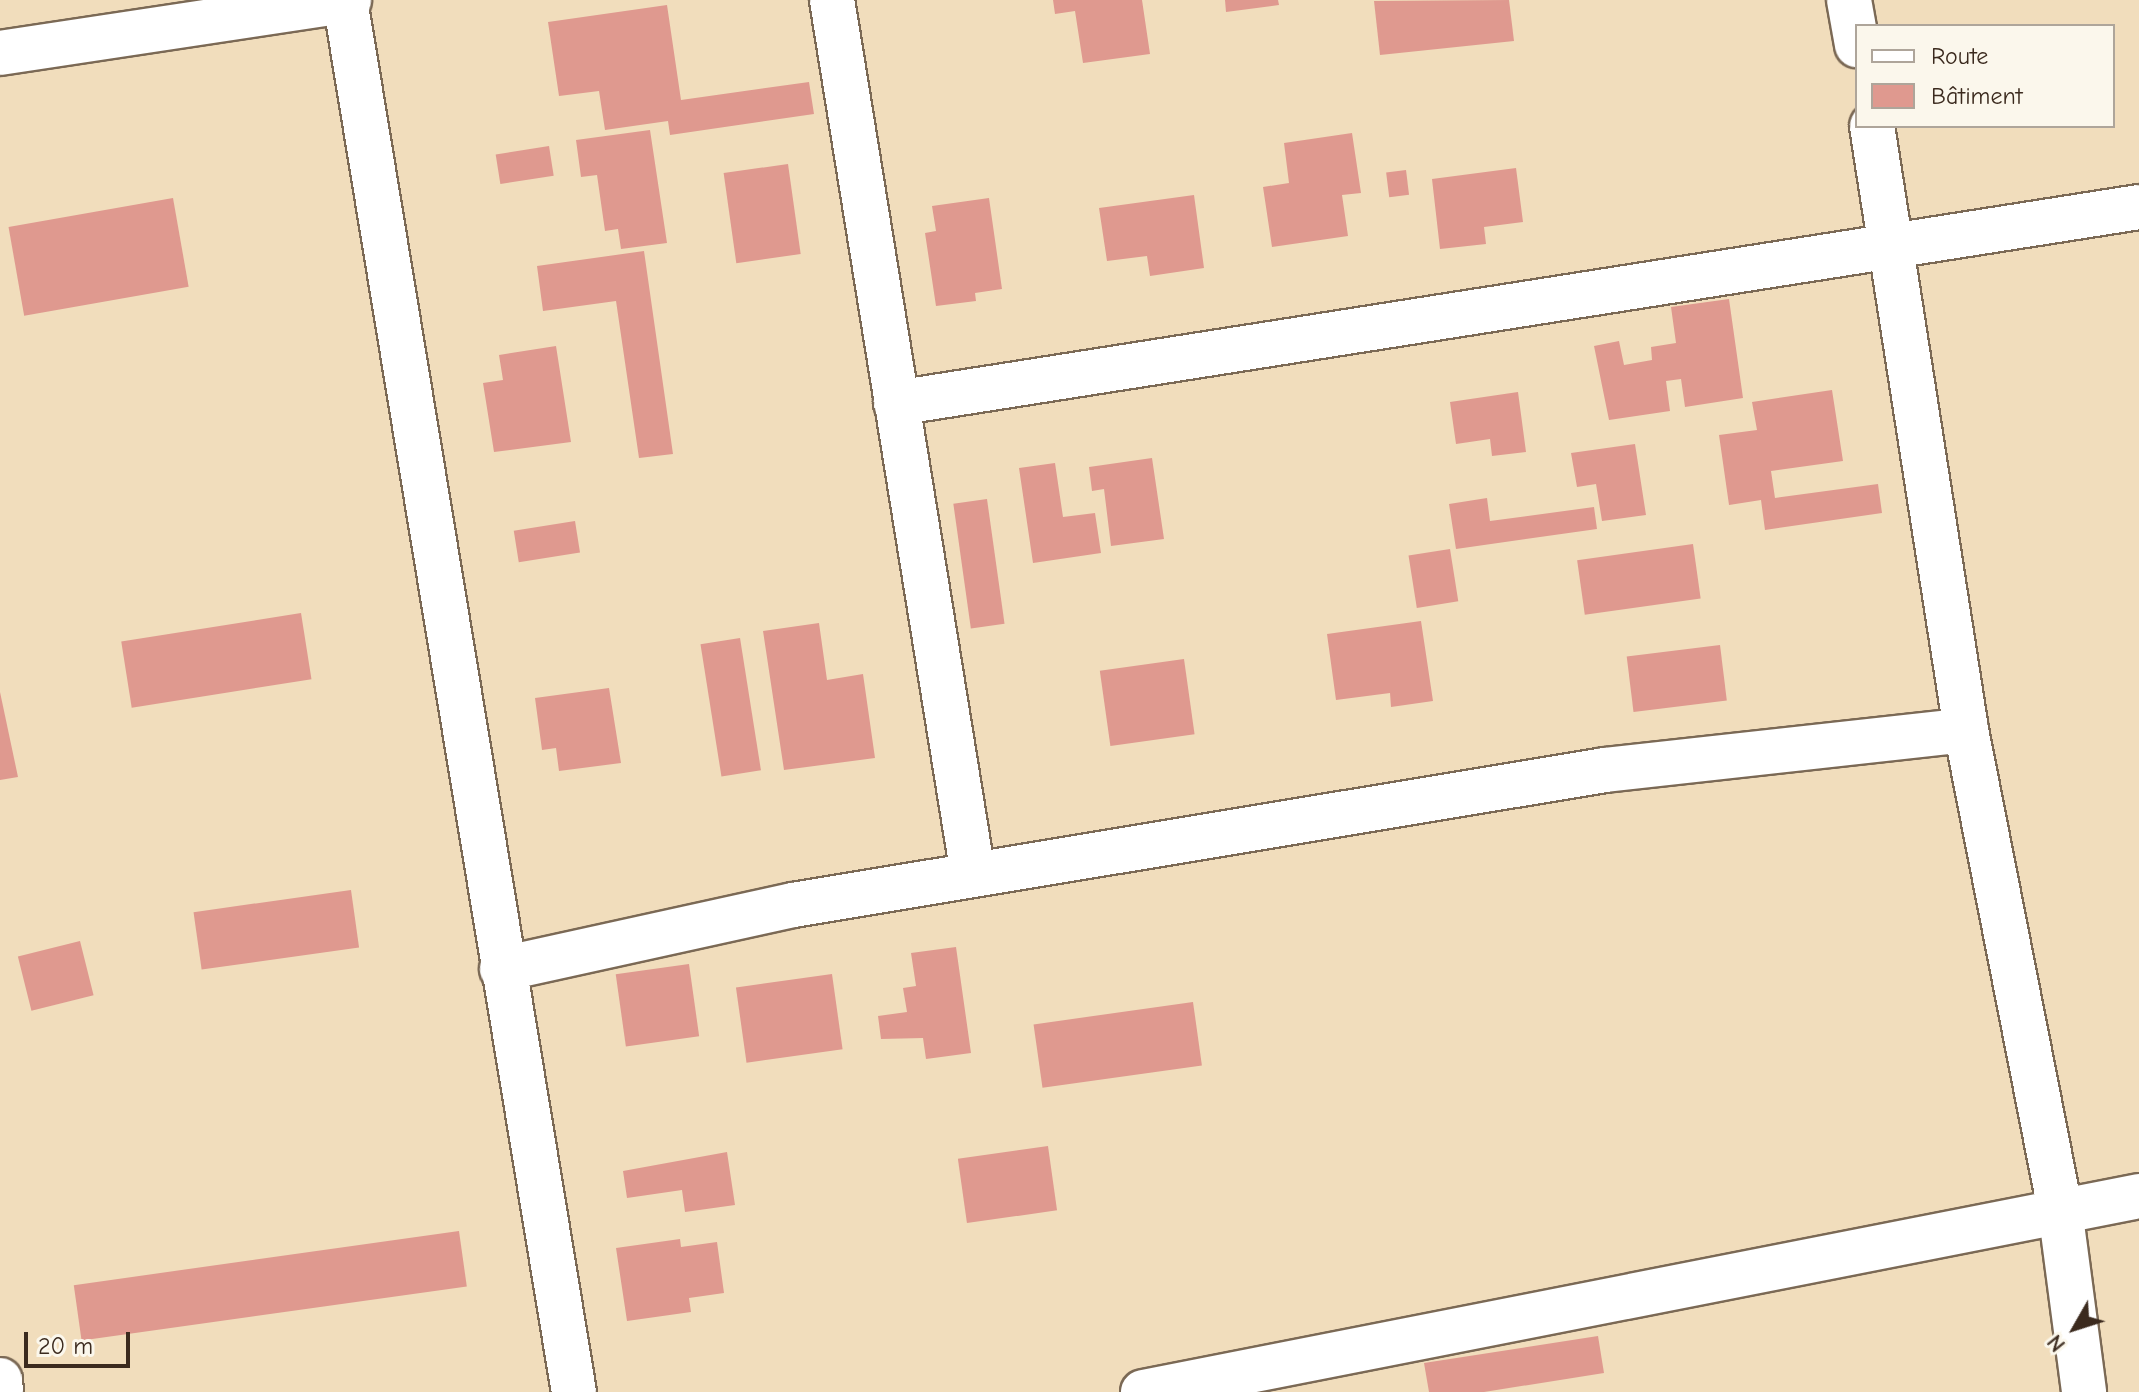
<!DOCTYPE html>
<html>
<head>
<meta charset="utf-8">
<style>
	body { margin:0 }
	#map { position:relative; width:2139px; height:1392px; overflow:hidden; background:#f1ddbc; font-family:"Comic Neue",sans-serif }
	div>[style] { position:absolute }
	.building>* { inset:0; background:#df998f; transform-origin:0 0 }
	.roads { filter:drop-shadow(2px 0 #7b6955) drop-shadow(-2px 0 #7b6955) drop-shadow(0 2px #7b6955) drop-shadow(0 -2px #7b6955) }
	.minor>* { height:44px; margin:-22px; padding:0 22px; transform-origin:22px; border-radius:22px; background:#fff }
	span { translate:-50% -50%; white-space:nowrap; text-align:center; line-height:1.15; -webkit-text-stroke:6px #fbf7ec; paint-order:stroke }
	.legend { position:absolute; left:1855px; top:24px; width:260px; height:104px; box-sizing:border-box; background:#fbf7ec; border:2px solid #aea59a; margin:0; padding:10px 14px; list-style:none; font-size:24px; color:#3b2a1e }
	.legend li { display:flex; align-items:center; gap:16px; height:40px }
	.legend b { width:40px; border:2px solid #aea59a }
	.north { position:absolute; left:2035px; top:1288px; width:80px; height:80px; -webkit-text-stroke:6px #fbf7ec; paint-order:stroke; rotate:231deg; font-size:22px; font-weight:700; line-height:32px; text-align:center; color:#3b2a1e }
	.north::after { content:''; display:block; margin:auto; width:28px; height:36px; background:#3b2a1e; clip-path:polygon(50% 0,100% 100%,50% 72%,0 100%) }
	.scale { position:absolute; left:24px; top:1332px; width:106px; height:36px; box-sizing:border-box; border:4px solid #3b2a1e; border-top:0; padding-left:10px; font-size:24px; line-height:28px; white-space:nowrap; color:#3b2a1e; -webkit-text-stroke:6px #fbf7ec; paint-order:stroke }
</style>
</head>
<body>
<div id="map">
	<div class="building">
		<div style="clip-path:polygon(1053px 0,1142px 0,1150px 54px,1083px 63px,1075px 11px,1055px 14px)"></div>
		<div style="clip-path:polygon(1225px 0,1278px 0,1279px 5px,1226px 12px)"></div>
		<div style="clip-path:polygon(1509px 0,1514px 41px,1380px 55px,1374px 1px)"></div>
		<div style="clip-path:polygon(667px 5px,681px 100px,809px 82px,814px 114px,670px 135px,668px 121px,605px 130px,599px 91px,559px 96px,548px 22px)"></div>
		<div style="clip-path:polygon(650px 130px,667px 243px,621px 249px,618px 229px,605px 231px,597px 175px,581px 177px,576px 140px)"></div>
		<div style="clip-path:polygon(1352px 133px,1361px 193px,1342px 195px,1348px 236px,1272px 247px,1263px 187px,1289px 183px,1284px 143px)"></div>
		<div style="left:549px;top:146px;width:30px;height:54px;rotate:81deg"></div>
		<div style="left:788px;top:164px;width:91px;height:65px;rotate:82deg"></div>
		<div style="clip-path:polygon(1516px 168px,1523px 222px,1484px 227px,1486px 244px,1440px 249px,1432px 179px)"></div>
		<div style="left:1406px;top:170px;width:25px;height:20px;rotate:83deg"></div>
		<div style="clip-path:polygon(1194px 195px,1204px 268px,1150px 276px,1147px 256px,1107px 261px,1099px 208px)"></div>
		<div style="left:173px;top:198px;width:90px;height:167px;rotate:80deg"></div>
		<div style="clip-path:polygon(989px 198px,1002px 289px,975px 293px,976px 301px,936px 306px,925px 233px,936px 231px,932px 206px)"></div>
		<div style="clip-path:polygon(644px 251px,673px 454px,639px 458px,616px 301px,543px 311px,537px 266px)"></div>
		<div style="clip-path:polygon(1729px 299px,1743px 398px,1685px 407px,1681px 379px,1666px 381px,1670px 411px,1609px 420px,1594px 346px,1619px 341px,1624px 365px,1652px 360px,1651px 347px,1676px 343px,1671px 307px)"></div>
		<div style="clip-path:polygon(556px 346px,571px 442px,494px 452px,483px 383px,503px 380px,499px 355px)"></div>
		<div style="clip-path:polygon(1832px 390px,1843px 461px,1771px 471px,1775px 498px,1878px 484px,1882px 513px,1765px 530px,1761px 500px,1729px 505px,1719px 435px,1757px 430px,1752px 402px)"></div>
		<div style="clip-path:polygon(1518px 392px,1526px 452px,1492px 456px,1490px 439px,1456px 444px,1450px 402px)"></div>
		<div style="clip-path:polygon(1635px 444px,1646px 515px,1602px 521px,1596px 484px,1577px 487px,1571px 453px)"></div>
		<div style="clip-path:polygon(1152px 458px,1164px 539px,1111px 546px,1104px 489px,1092px 491px,1089px 467px)"></div>
		<div style="clip-path:polygon(1055px 463px,1063px 517px,1095px 513px,1101px 553px,1033px 563px,1019px 468px)"></div>
		<div style="clip-path:polygon(1487px 498px,1490px 521px,1594px 507px,1597px 529px,1456px 549px,1449px 504px)"></div>
		<div style="left:987px;top:499px;width:126px;height:34px;rotate:82deg"></div>
		<div style="left:575px;top:521px;width:32px;height:62px;rotate:81deg"></div>
		<div style="left:1693px;top:544px;width:55px;height:117px;rotate:82deg"></div>
		<div style="left:1450px;top:549px;width:53px;height:42px;rotate:81deg"></div>
		<div style="left:301px;top:613px;width:67px;height:182px;rotate:81deg"></div>
		<div style="clip-path:polygon(1421px 621px,1433px 701px,1391px 707px,1390px 693px,1336px 700px,1327px 634px)"></div>
		<div style="clip-path:polygon(819px 623px,827px 680px,863px 674px,875px 758px,784px 770px,763px 631px)"></div>
		<div style="left:740px;top:638px;width:134px;height:40px;rotate:81deg"></div>
		<div style="left:1720px;top:645px;width:56px;height:94px;rotate:83deg"></div>
		<div style="left:1184px;top:659px;width:76px;height:85px;rotate:82deg"></div>
		<div style="clip-path:polygon(609px 688px,621px 763px,559px 771px,556px 748px,542px 750px,535px 698px)"></div>
		<div style="clip-path:polygon(0 692px,18px 777px,0 780px)"></div>
		<div style="left:351px;top:890px;width:58px;height:159px;rotate:82deg"></div>
		<div style="left:80px;top:941px;width:56px;height:64px;rotate:76deg"></div>
		<div style="clip-path:polygon(956px 947px,971px 1053px,926px 1059px,923px 1038px,881px 1039px,878px 1016px,907px 1012px,903px 988px,916px 986px,911px 953px)"></div>
		<div style="left:689px;top:964px;width:73px;height:74px;rotate:82deg"></div>
		<div style="left:832px;top:974px;width:76px;height:97px;rotate:82deg"></div>
		<div style="left:1193px;top:1002px;width:64px;height:161px;rotate:82deg"></div>
		<div style="left:1048px;top:1146px;width:65px;height:91px;rotate:82deg"></div>
		<div style="clip-path:polygon(727px 1152px,735px 1205px,685px 1212px,682px 1190px,627px 1198px,623px 1171px)"></div>
		<div style="left:459px;top:1231px;width:56px;height:389px;rotate:82deg"></div>
		<div style="clip-path:polygon(680px 1239px,681px 1247px,717px 1242px,724px 1293px,689px 1298px,691px 1312px,627px 1321px,616px 1248px)"></div>
		<div style="clip-path:polygon(1598px 1336px,1604px 1373px,1484px 1392px,1429px 1392px,1424px 1363px)"></div>
	</div>
	<div class="roads">
		<div class="minor">
			<div style="left:345px;top:0;width:1411px;rotate:80.66deg"></div>
			<div style="left:832px;top:0;width:885px;rotate:80.84deg"></div>
			<div style="left:1849px;top:0;width:46px;rotate:79.9deg"></div>
			<div style="left:0;top:53px;width:353px;rotate:-8.6deg"></div>
			<div style="left:1872px;top:126px;width:611px;rotate:81.15deg"></div>
			<div style="left:1966px;top:730px;width:488px;rotate:78.9deg"></div>
			<div style="left:2060px;top:1209px;width:185px;rotate:82.5deg"></div>
			<div style="left:896px;top:403px;width:1258px;rotate:-8.96deg"></div>
			<div style="left:502px;top:969px;width:298px;rotate:-12.4deg"></div>
			<div style="left:793px;top:905px;width:823px;rotate:-9.44deg"></div>
			<div style="left:1605px;top:770px;width:363px;rotate:-6.3deg"></div>
			<div style="left:0;top:1380px;width:12px;rotate:85deg"></div>
			<div style="left:1143px;top:1392px;width:1015px;rotate:-11.13deg"></div>
		</div>
	</div>
	<ul class="legend">
	<li><b style="height:10px;background:#fff"></b>Route</li>
	<li><b style="height:22px;background:#df998f"></b>Bâtiment</li>
	</ul>
	<div class="north">N</div>
	<div class="scale">20 m</div>
</div>
</body>
</html>
